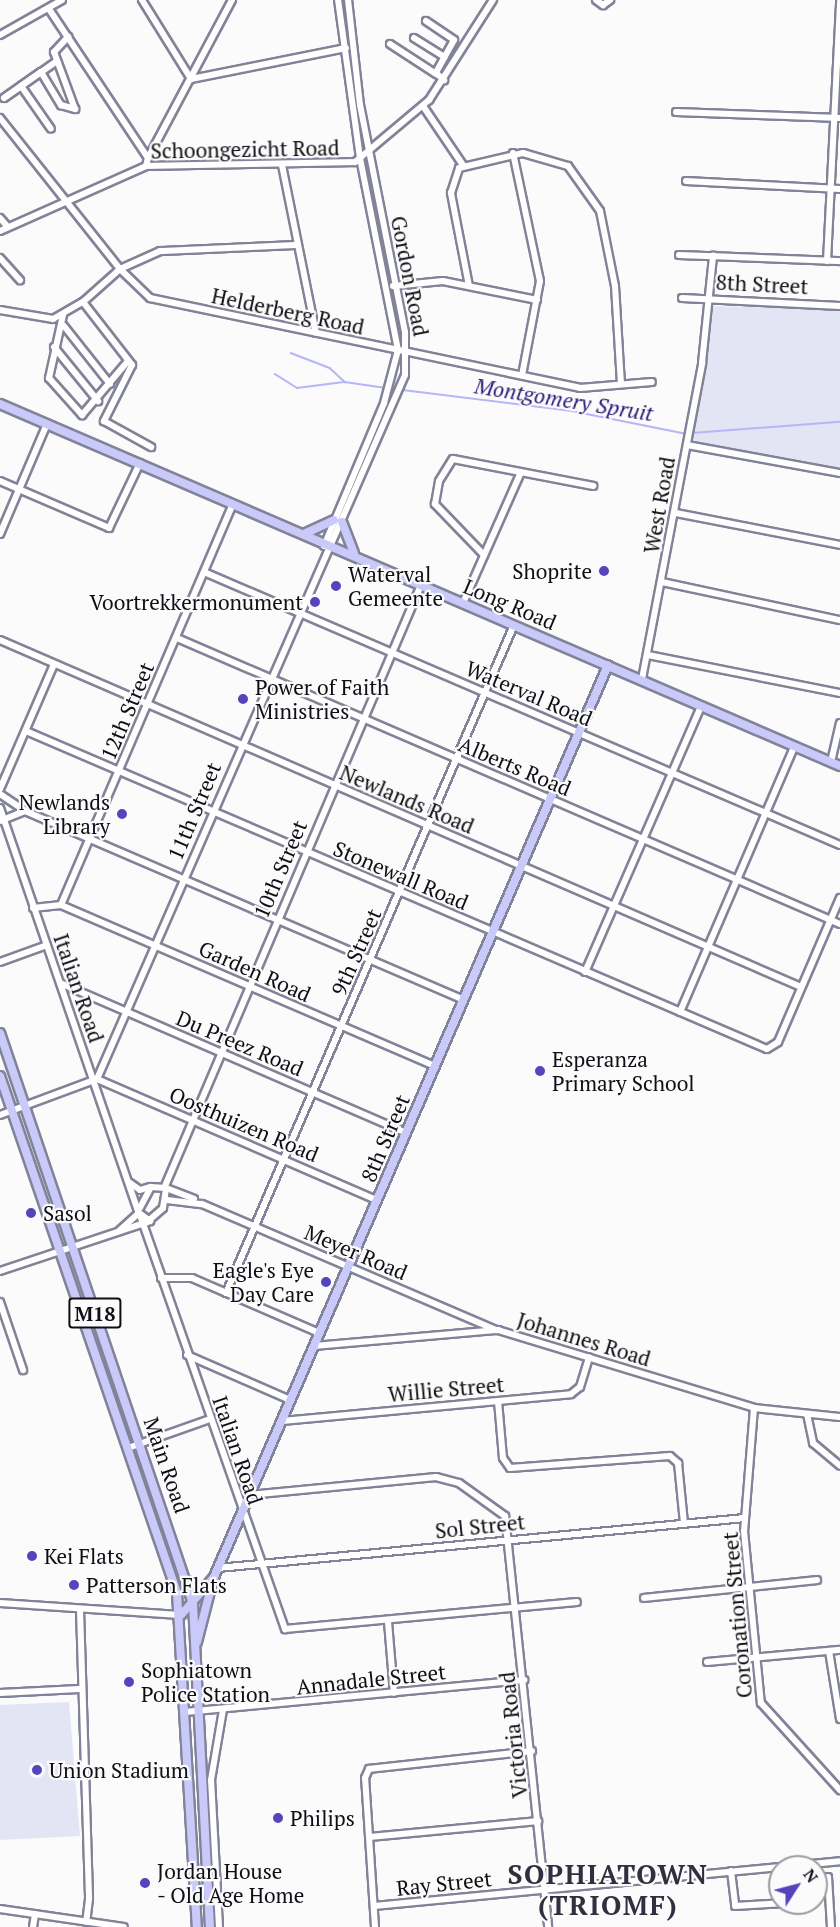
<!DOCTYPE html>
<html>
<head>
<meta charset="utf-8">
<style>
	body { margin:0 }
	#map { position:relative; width:840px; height:1927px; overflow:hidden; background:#fbfbfb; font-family:"PT Serif",serif }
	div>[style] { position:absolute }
	.green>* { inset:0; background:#e4e5f4 }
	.stream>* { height:1.5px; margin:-0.75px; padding:0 0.75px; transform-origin:0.75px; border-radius:0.75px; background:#b5b6f8 }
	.roads { filter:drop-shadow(2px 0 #828398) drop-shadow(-2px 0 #828398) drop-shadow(0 2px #828398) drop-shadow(0 -2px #828398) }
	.minor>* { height:6px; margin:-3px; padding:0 3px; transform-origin:3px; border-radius:3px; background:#fff }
	.major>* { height:8px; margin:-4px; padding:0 4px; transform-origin:4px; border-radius:4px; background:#cacafa }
	.dots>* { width:16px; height:16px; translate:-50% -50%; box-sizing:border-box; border:3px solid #fbfbfb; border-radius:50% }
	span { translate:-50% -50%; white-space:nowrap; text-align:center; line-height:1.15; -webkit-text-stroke:4.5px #fbfbfb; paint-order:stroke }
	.shield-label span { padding:2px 4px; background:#fbfbfb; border:2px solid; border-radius:4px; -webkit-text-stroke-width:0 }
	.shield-label { font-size:20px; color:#0e0e15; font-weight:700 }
	.street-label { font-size:21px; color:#0e0e15 }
	.poi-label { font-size:21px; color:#0e0e15 }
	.right { translate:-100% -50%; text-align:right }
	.left { translate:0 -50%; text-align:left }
	.water-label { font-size:22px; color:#2f1c79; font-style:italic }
	.district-label { font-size:27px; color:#2f2f40; font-weight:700; letter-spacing:1.5px }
	.north { position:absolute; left:768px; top:1855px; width:60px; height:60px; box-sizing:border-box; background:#fbfbfb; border:2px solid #9c9c9f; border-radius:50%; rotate:54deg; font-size:16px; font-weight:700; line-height:24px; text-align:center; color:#0e0e15 }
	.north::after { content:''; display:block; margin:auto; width:21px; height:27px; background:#5544bc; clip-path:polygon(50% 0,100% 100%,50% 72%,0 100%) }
</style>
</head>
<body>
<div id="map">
	<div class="green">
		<div style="clip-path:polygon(713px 306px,840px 310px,840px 472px,689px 443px)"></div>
		<div style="clip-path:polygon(69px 1702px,80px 1836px,0 1840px,0 1705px)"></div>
	</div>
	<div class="stream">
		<div style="left:291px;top:353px;width:42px;rotate:21deg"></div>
		<div style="left:330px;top:368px;width:21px;rotate:43deg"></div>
		<div style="left:345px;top:382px;width:41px;rotate:8.3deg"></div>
		<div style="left:275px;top:374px;width:26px;rotate:32deg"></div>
		<div style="left:297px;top:388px;width:47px;rotate:-7.3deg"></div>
		<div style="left:403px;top:390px;width:170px;rotate:7.1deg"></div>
		<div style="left:572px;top:411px;width:117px;rotate:11.3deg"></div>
		<div style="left:692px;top:433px;width:148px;rotate:-4.3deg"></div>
	</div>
	<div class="roads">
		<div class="minor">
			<div style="left:142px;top:0;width:93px;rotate:58.2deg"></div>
			<div style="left:191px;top:79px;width:158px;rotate:-11.3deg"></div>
			<div style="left:596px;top:0;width:9px;rotate:36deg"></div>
			<div style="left:603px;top:5px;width:9px;rotate:-36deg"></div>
			<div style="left:49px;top:9px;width:179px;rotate:56.4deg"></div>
			<div style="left:148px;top:158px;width:8px;rotate:104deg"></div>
			<div style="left:426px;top:21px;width:34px;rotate:34deg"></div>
			<div style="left:454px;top:40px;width:38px;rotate:119deg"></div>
			<div style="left:436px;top:73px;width:11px;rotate:41deg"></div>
			<div style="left:0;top:35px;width:71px;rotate:-29.4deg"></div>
			<div style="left:414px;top:38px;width:36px;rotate:32deg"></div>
			<div style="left:390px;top:44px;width:55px;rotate:33.1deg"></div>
			<div style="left:57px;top:61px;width:19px;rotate:145deg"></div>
			<div style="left:41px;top:72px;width:45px;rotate:144.9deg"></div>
			<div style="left:4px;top:98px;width:21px;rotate:-35deg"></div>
			<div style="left:21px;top:86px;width:24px;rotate:-35deg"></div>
			<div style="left:41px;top:72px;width:39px;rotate:59deg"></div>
			<div style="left:61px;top:105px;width:15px;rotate:16deg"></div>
			<div style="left:75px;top:109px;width:61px;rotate:-110.2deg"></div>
			<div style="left:54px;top:52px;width:21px;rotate:-47deg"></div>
			<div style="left:21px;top:86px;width:52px;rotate:55.1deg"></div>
			<div style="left:423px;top:106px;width:71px;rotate:55.9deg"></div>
			<div style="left:676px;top:112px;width:164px;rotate:2.1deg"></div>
			<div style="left:0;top:118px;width:193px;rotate:51.5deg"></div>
			<div style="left:120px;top:269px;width:42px;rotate:44deg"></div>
			<div style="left:150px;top:298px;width:439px;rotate:11.8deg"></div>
			<div style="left:580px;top:388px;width:72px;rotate:-4.8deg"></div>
			<div style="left:513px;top:153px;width:131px;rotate:78.1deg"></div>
			<div style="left:540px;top:281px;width:96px;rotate:100.8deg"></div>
			<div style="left:148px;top:158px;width:179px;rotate:-62deg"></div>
			<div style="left:282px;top:165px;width:171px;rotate:78.6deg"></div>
			<div style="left:686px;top:181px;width:154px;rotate:3deg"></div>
			<div style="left:0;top:218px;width:11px;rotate:49deg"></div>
			<div style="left:0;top:231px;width:160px;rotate:-24deg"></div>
			<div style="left:146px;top:166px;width:209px;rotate:-1.1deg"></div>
			<div style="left:355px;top:162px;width:97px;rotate:-40deg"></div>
			<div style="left:429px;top:100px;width:119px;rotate:-57.4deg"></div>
			<div style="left:679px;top:255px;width:34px;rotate:2deg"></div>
			<div style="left:0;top:258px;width:30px;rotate:48deg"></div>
			<div style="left:827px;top:261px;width:261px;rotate:-87.1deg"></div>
			<div style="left:393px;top:286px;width:50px;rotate:-5.7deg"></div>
			<div style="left:443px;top:281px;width:96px;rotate:11.4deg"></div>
			<div style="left:469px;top:286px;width:95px;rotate:-101deg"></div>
			<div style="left:451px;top:193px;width:26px;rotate:-72deg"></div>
			<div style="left:459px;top:168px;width:66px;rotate:-13.2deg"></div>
			<div style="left:523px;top:153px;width:47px;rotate:16.1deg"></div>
			<div style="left:568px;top:166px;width:55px;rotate:54.6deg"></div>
			<div style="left:600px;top:211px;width:76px;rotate:78.7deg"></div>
			<div style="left:615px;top:286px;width:98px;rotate:86.5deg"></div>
			<div style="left:682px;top:298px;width:158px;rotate:2.9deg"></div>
			<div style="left:83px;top:302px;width:80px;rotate:52.1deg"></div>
			<div style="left:132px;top:365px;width:63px;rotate:116.6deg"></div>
			<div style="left:104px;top:421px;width:54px;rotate:29deg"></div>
			<div style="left:0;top:310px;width:54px;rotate:9.6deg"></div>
			<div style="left:53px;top:319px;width:34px;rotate:-30deg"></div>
			<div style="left:83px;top:302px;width:50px;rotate:-41.7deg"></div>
			<div style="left:120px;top:269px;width:44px;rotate:-24.2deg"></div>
			<div style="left:160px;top:251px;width:138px;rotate:-2.5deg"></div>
			<div style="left:63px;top:315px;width:65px;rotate:102.5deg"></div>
			<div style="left:49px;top:378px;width:50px;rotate:48.3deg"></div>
			<div style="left:82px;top:415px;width:71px;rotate:-49.6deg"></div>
			<div style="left:64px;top:326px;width:74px;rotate:51.6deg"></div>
			<div style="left:54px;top:347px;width:70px;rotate:50.8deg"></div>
			<div style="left:687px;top:445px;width:156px;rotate:10.4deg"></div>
			<div style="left:0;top:481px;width:119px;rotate:23.3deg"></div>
			<div style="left:109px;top:528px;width:72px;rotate:-64.5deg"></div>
			<div style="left:676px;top:513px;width:167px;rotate:11deg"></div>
			<div style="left:0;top:534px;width:120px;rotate:-66.9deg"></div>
			<div style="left:324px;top:546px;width:155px;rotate:-67.2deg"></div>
			<div style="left:384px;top:403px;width:55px;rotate:-75.2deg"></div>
			<div style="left:398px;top:350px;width:196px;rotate:-101.2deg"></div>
			<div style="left:360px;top:158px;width:160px;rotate:-97.9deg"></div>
			<div style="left:484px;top:555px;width:71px;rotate:-133.9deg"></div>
			<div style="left:435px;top:504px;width:23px;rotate:-80deg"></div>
			<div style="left:439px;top:481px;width:26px;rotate:-58deg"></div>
			<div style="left:453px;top:459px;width:143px;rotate:10.9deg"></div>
			<div style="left:204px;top:572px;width:692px;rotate:23.23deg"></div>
			<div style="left:662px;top:582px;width:182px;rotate:12.1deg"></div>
			<div style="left:463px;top:603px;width:143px;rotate:-66.1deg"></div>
			<div style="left:177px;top:638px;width:722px;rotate:23.33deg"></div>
			<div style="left:0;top:640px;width:873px;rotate:23.42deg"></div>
			<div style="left:648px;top:655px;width:196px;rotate:11.2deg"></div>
			<div style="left:642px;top:679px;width:322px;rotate:-79.2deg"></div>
			<div style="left:702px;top:363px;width:108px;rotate:-84.1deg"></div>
			<div style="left:713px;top:256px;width:127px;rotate:2.3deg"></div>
			<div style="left:26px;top:731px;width:806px;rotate:23.23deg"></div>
			<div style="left:767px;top:1049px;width:13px;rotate:-32deg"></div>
			<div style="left:778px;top:1042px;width:157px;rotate:-66.7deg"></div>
			<div style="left:831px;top:762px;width:40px;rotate:-77deg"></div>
			<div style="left:0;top:789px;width:136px;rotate:-66.6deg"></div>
			<div style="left:0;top:794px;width:30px;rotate:34deg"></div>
			<div style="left:25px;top:811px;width:478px;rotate:23.3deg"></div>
			<div style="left:0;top:808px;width:428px;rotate:71.1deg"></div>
			<div style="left:139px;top:1213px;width:14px;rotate:36deg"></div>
			<div style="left:0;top:821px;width:27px;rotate:-22deg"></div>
			<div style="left:61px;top:905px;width:436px;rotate:-66.8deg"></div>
			<div style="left:33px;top:908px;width:28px;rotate:-6deg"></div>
			<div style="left:61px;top:905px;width:407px;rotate:23.3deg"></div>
			<div style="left:0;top:962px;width:50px;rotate:-19.9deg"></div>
			<div style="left:585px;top:972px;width:290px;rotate:-66.4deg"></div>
			<div style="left:60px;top:983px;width:377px;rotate:23.4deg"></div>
			<div style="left:680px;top:1012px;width:288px;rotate:-66.7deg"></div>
			<div style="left:97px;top:1079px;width:305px;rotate:23.4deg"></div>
			<div style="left:0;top:1115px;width:103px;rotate:-20.4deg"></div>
			<div style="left:97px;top:1079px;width:768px;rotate:-66.37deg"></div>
			<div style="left:405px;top:375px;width:43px;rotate:-90deg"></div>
			<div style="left:405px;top:332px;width:231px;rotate:-101.2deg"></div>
			<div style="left:360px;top:105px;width:106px;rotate:-96.5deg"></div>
			<div style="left:130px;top:1183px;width:12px;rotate:35deg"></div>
			<div style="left:140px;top:1190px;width:10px;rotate:-17deg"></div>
			<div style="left:165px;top:1186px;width:653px;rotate:-66.93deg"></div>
			<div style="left:166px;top:1188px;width:30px;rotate:21deg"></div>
			<div style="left:167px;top:1200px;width:35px;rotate:7deg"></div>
			<div style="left:202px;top:1204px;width:320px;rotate:23.2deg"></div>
			<div style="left:140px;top:1215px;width:439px;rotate:70.7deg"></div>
			<div style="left:285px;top:1629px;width:293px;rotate:-5.3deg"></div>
			<div style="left:120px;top:1230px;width:25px;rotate:-42deg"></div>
			<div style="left:0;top:1271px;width:155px;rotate:-18.4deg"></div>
			<div style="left:147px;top:1222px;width:21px;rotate:-41deg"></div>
			<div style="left:163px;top:1208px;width:20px;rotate:-81deg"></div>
			<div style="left:166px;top:1188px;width:15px;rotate:-176deg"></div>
			<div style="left:151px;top:1187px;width:24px;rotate:118deg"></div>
			<div style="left:161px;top:1278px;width:31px"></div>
			<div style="left:192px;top:1278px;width:138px;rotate:23.4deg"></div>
			<div style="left:226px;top:1293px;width:727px;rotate:-66.68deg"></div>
			<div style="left:0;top:1302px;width:72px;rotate:71.3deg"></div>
			<div style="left:314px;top:1346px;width:185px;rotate:-5deg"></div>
			<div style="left:498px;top:1330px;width:268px;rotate:16.9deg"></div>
			<div style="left:754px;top:1408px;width:86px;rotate:6deg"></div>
			<div style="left:187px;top:1355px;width:112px;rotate:23.6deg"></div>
			<div style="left:498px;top:1401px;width:57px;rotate:85deg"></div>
			<div style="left:503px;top:1458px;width:12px;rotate:55deg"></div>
			<div style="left:510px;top:1468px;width:160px;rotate:-4.3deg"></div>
			<div style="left:670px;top:1456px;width:11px;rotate:41deg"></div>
			<div style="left:678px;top:1463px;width:60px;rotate:84.3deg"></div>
			<div style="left:754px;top:1408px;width:123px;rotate:94.6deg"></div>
			<div style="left:744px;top:1531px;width:173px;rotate:84.4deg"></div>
			<div style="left:761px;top:1703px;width:118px;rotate:47.8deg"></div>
			<div style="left:807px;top:1414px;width:30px;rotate:78deg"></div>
			<div style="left:813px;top:1443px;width:35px;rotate:40deg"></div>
			<div style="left:282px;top:1421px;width:290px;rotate:-5.3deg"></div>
			<div style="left:571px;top:1394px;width:11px;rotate:-38deg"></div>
			<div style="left:580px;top:1387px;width:31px;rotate:-73deg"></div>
			<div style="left:128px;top:1448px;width:87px;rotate:-19.5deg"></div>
			<div style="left:249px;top:1495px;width:188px;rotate:-5.5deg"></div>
			<div style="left:436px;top:1477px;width:24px;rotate:15deg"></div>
			<div style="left:459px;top:1483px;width:57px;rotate:35.7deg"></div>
			<div style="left:505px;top:1516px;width:413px;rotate:84deg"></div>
			<div style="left:218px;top:1568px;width:529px;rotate:-5.42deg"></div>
			<div style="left:644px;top:1598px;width:174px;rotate:-5.9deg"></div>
			<div style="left:0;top:1603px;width:180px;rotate:3.8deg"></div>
			<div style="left:80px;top:1610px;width:289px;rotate:88.2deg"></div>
			<div style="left:89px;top:1899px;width:23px;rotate:97deg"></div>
			<div style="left:388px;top:1622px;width:71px;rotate:85.2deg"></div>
			<div style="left:829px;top:1651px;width:69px;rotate:80.8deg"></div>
			<div style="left:707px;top:1662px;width:134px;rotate:-5.2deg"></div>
			<div style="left:0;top:1693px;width:79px;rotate:-2.9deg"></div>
			<div style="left:185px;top:1712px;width:341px;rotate:-5.4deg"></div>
			<div style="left:370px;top:1837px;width:169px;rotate:-5.4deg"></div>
			<div style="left:731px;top:1871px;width:35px;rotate:83deg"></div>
			<div style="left:735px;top:1906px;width:50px;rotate:-3.4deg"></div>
			<div style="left:828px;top:1877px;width:50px;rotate:86.6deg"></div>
			<div style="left:374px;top:1906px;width:468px;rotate:-5.5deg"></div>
			<div style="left:0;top:1909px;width:125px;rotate:8.3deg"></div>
			<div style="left:33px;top:1927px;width:13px;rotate:-81deg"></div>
			<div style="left:219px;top:1927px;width:147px;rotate:-93.1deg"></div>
			<div style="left:211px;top:1780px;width:71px;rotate:-80.3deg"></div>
			<div style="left:375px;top:1927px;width:149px;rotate:-93.8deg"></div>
			<div style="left:365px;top:1778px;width:10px;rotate:-66deg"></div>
			<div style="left:369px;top:1769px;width:164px;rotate:-6.3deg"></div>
		</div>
		<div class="major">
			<div style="left:0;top:404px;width:915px;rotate:23.31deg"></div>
			<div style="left:342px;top:522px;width:33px;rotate:69deg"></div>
			<div style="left:304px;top:534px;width:33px;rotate:-25deg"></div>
			<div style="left:0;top:1033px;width:603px;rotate:71.32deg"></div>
			<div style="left:193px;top:1604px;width:323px;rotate:87deg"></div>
			<div style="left:0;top:1076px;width:546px;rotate:71.1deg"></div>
			<div style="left:177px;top:1593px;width:335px;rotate:86.6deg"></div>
			<div style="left:187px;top:1581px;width:13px;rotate:32deg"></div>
			<div style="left:198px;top:1588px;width:12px;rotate:-14deg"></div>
			<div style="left:181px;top:1615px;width:50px;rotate:-49deg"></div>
			<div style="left:214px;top:1577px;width:993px;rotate:-66.63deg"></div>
			<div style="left:197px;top:1642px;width:60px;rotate:-75.5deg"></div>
		</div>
	</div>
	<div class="dots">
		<div style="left:604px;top:571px;background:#5544bc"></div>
		<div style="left:336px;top:586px;background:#5544bc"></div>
		<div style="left:315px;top:602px;background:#5544bc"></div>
		<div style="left:243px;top:699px;background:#5544bc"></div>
		<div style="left:122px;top:814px;background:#5544bc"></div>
		<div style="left:540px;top:1071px;background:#5544bc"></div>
		<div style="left:31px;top:1213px;background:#5544bc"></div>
		<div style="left:326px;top:1282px;background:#5544bc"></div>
		<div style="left:32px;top:1556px;background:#5544bc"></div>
		<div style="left:74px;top:1585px;background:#5544bc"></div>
		<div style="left:129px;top:1682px;background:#5544bc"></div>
		<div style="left:37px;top:1770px;background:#5544bc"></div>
		<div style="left:278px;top:1818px;background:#5544bc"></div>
		<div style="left:145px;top:1883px;background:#5544bc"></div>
	</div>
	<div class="shield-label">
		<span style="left:95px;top:1313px">M18</span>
	</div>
	<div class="street-label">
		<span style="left:245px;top:149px;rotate:-1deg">Schoongezicht Road</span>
		<span style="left:410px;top:276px;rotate:79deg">Gordon Road</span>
		<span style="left:762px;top:284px;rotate:3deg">8th Street</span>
		<span style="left:288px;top:311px;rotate:12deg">Helderberg Road</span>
		<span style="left:659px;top:505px;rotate:-80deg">West Road</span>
		<span style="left:510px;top:604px;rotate:23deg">Long Road</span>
		<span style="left:529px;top:693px;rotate:23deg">Waterval Road</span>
		<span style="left:127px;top:711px;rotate:-67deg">12th Street</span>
		<span style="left:515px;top:766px;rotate:23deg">Alberts Road</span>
		<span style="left:407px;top:799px;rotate:23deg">Newlands Road</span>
		<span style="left:194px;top:811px;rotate:-67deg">11th Street</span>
		<span style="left:280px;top:869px;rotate:-67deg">10th Street</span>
		<span style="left:401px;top:875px;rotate:23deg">Stonewall Road</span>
		<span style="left:356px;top:952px;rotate:-66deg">9th Street</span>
		<span style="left:255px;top:971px;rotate:24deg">Garden Road</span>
		<span style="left:79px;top:988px;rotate:71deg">Italian Road</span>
		<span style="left:240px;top:1043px;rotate:23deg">Du Preez Road</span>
		<span style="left:244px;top:1124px;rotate:23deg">Oosthuizen Road</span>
		<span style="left:385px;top:1138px;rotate:-67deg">8th Street</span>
		<span style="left:356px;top:1252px;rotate:23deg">Meyer Road</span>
		<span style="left:584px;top:1339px;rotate:17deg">Johannes Road</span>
		<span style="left:446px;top:1389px;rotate:-5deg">Willie Street</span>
		<span style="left:238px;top:1450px;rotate:71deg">Italian Road</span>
		<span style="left:167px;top:1465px;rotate:71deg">Main Road</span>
		<span style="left:480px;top:1526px;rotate:-6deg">Sol Street</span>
		<span style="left:737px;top:1615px;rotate:-95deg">Coronation Street</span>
		<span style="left:371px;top:1679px;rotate:-6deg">Annadale Street</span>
		<span style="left:513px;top:1735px;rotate:-96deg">Victoria Road</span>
		<span style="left:444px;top:1883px;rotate:-6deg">Ray Street</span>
	</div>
	<div class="poi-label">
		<span class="right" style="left:592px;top:571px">Shoprite</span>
		<span class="left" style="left:348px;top:586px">Waterval<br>Gemeente</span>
		<span class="right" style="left:303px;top:602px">Voortrekkermonument</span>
		<span class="left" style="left:255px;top:699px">Power of Faith<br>Ministries</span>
		<span class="right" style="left:110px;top:814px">Newlands<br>Library</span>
		<span class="left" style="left:552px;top:1071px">Esperanza<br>Primary School</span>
		<span class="left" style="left:43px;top:1213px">Sasol</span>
		<span class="right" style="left:314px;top:1282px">Eagle's Eye<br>Day Care</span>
		<span class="left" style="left:44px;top:1556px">Kei Flats</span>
		<span class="left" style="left:86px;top:1585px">Patterson Flats</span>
		<span class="left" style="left:141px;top:1682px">Sophiatown<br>Police Station</span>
		<span class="left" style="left:49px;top:1770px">Union Stadium</span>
		<span class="left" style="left:290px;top:1818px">Philips</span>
		<span class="left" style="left:157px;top:1883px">Jordan House<br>- Old Age Home</span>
	</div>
	<div class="water-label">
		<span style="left:564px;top:399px;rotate:9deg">Montgomery Spruit</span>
	</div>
	<div class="district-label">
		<span style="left:608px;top:1890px">SOPHIATOWN<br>(TRIOMF)</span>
	</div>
	<div class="north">N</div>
</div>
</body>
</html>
